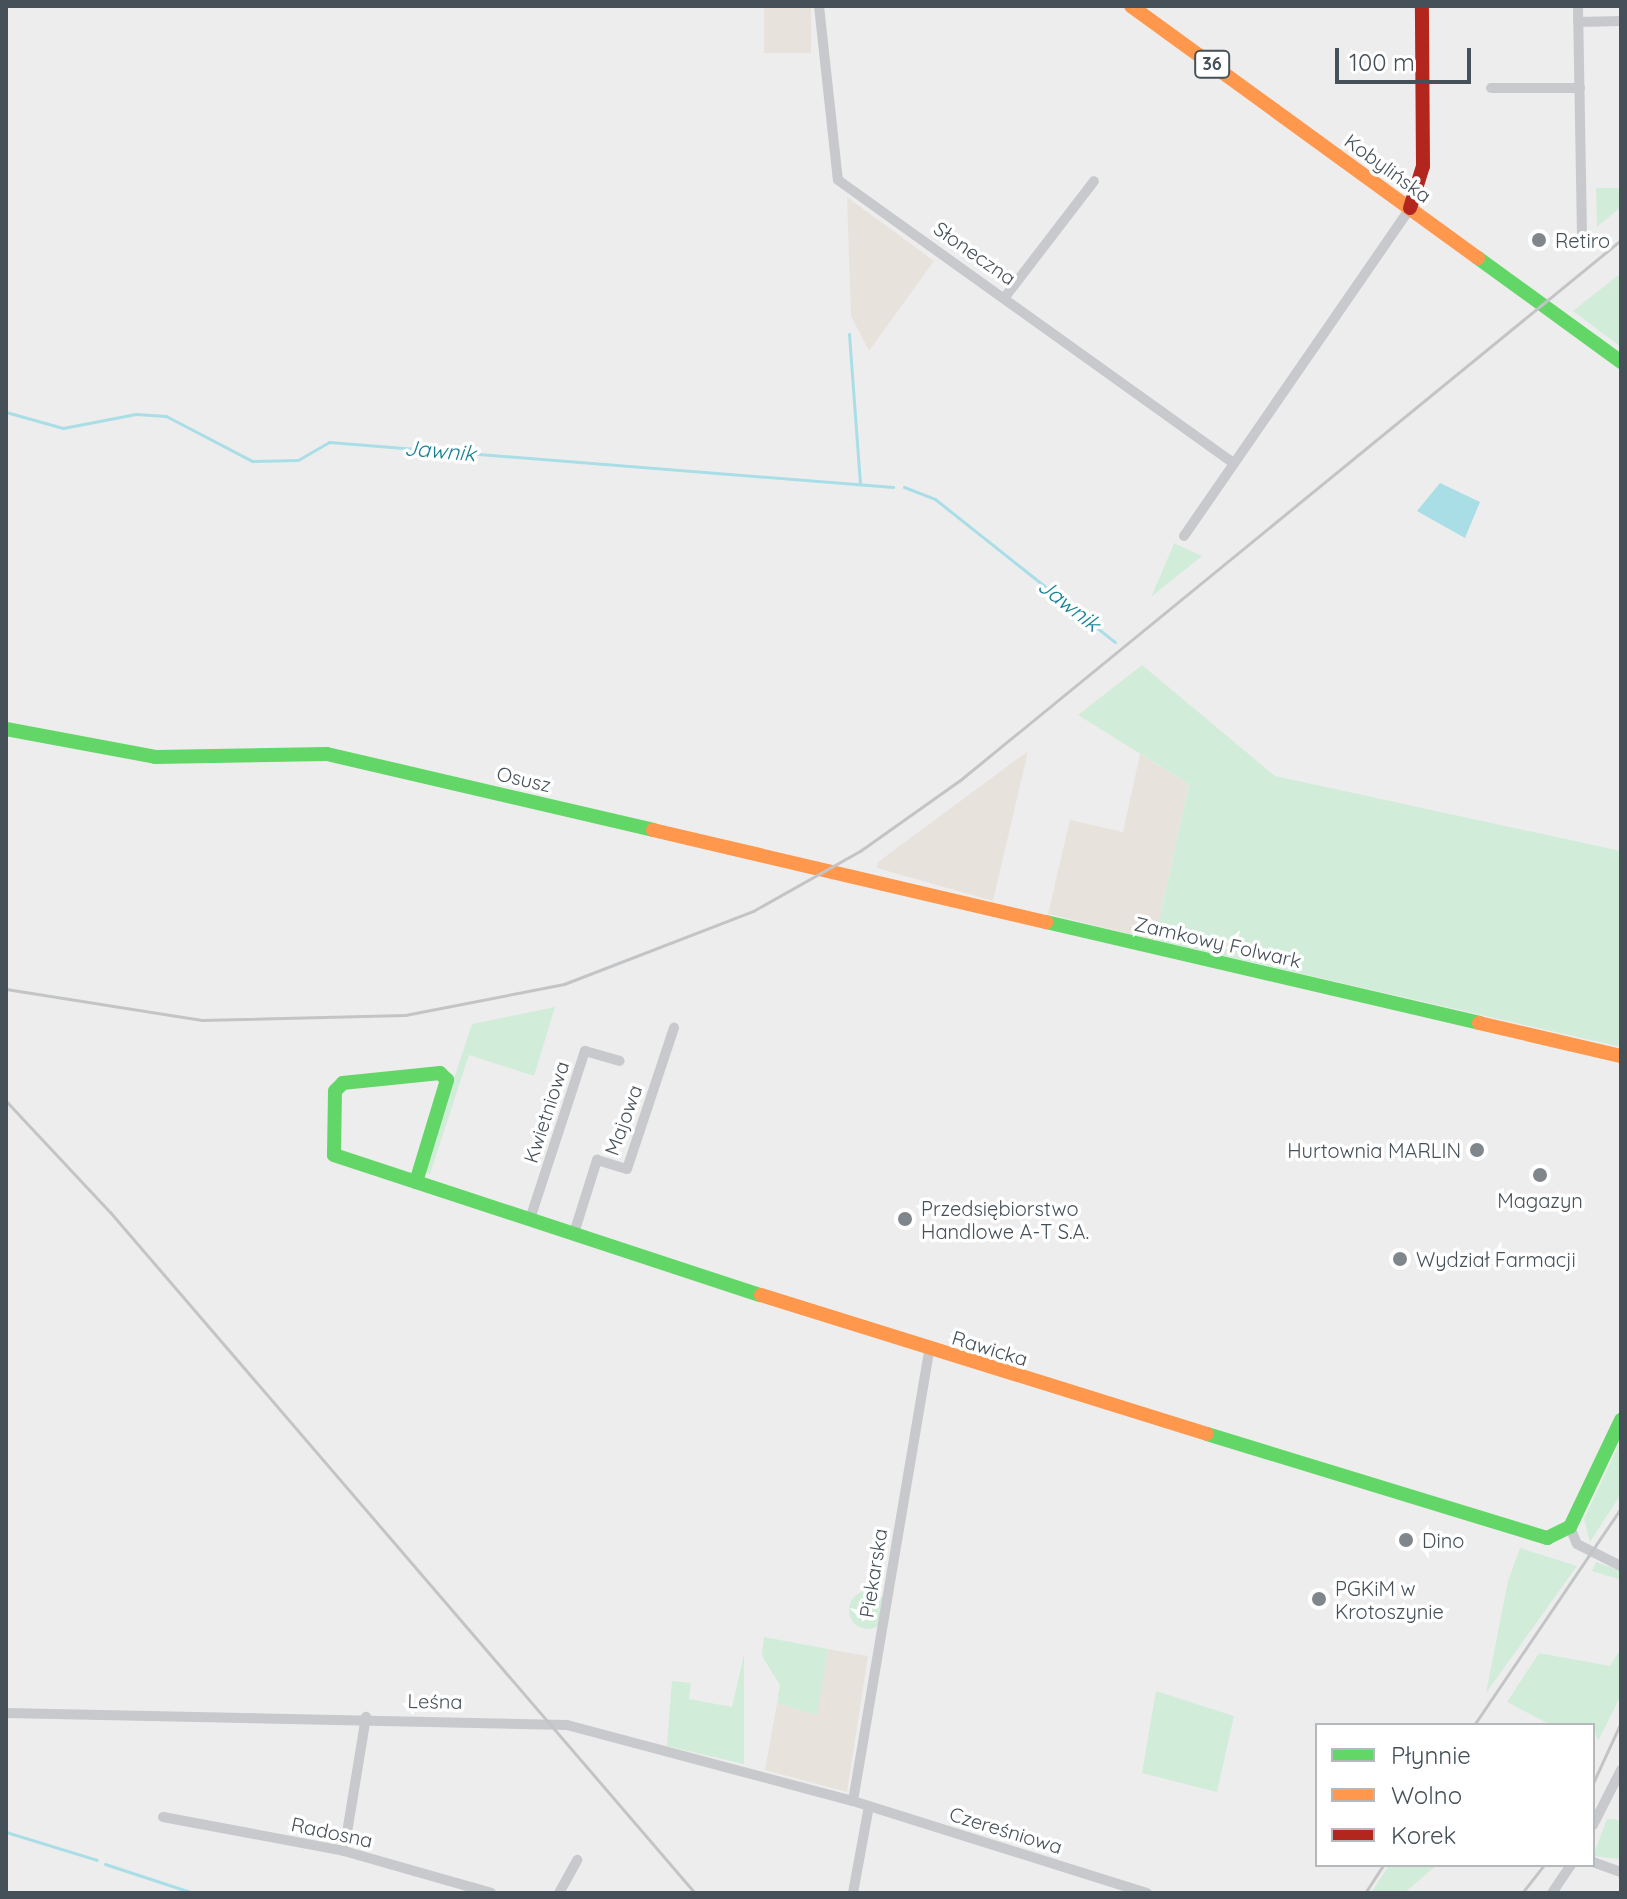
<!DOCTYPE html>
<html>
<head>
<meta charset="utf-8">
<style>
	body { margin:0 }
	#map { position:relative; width:1627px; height:1899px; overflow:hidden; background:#eeeded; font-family:Quicksand,sans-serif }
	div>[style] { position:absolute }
	.commercial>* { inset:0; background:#e7e3dc; transform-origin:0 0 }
	.green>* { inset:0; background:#d2ecda }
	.round { border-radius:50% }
	.water>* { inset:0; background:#a9dee7 }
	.stream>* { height:3px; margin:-1.5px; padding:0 1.5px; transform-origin:1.5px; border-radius:1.5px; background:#a9dee7 }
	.street>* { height:10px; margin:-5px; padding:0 5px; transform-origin:5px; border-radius:5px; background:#c7c9cc }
	.fast>* { height:14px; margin:-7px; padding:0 7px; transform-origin:7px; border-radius:7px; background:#63d668 }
	.slow>* { height:14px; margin:-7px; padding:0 7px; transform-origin:7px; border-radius:7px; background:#ff974d }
	.jam>* { height:14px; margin:-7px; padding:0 7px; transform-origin:7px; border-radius:7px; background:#b3261e }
	.rail>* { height:3px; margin:-1.5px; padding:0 1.5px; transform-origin:1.5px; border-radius:1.5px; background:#c2c4c6 }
	.dots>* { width:22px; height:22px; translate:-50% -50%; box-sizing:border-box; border:4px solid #fff; border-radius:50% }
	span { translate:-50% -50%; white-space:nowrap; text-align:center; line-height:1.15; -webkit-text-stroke:7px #fff; paint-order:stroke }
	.shield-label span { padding:2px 6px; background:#fff; border:2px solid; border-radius:6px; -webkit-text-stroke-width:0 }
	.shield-label { font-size:18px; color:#455058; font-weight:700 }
	.street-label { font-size:20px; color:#455058 }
	.poi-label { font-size:20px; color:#455058 }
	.left { translate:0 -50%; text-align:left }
	.right { translate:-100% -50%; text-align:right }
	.water-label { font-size:22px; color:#158295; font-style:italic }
	.frame { position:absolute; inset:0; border:8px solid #455058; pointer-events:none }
	.legend { position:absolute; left:1315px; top:1723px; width:280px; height:144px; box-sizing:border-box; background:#fff; border:2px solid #b5b9bc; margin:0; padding:10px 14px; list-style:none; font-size:24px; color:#455058 }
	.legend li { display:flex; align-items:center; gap:16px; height:40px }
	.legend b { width:40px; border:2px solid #b5b9bc }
	.scale { position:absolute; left:1335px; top:48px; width:136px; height:36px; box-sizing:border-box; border:4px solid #455058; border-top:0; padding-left:10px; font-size:24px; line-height:28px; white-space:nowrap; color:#455058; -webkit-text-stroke:6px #fff; paint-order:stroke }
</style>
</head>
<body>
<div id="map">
	<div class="commercial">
		<div style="left:764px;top:6px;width:47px;height:47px"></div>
		<div style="clip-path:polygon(847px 197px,934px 261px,869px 351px,851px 316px)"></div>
		<div style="clip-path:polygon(1028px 751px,993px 901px,877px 868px,878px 862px)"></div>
		<div style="clip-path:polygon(1140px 754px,1189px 784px,1155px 940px,1048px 914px,1070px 820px,1123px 832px)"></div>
		<div style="clip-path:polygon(828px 1649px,868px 1656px,847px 1792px,765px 1770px,777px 1703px,816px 1714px)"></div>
	</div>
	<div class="green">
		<div style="clip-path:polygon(1596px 188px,1621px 188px,1621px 207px,1597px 227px)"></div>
		<div style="clip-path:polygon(1621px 273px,1621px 347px,1573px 311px)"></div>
		<div style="clip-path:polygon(1174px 543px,1202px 556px,1151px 597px,1174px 544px)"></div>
		<div style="clip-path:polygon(1142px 665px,1275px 776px,1621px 851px,1621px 1047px,1155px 940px,1189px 784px,1078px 715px)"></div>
		<div style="clip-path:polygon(555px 1007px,534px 1076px,469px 1055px,430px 1174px,423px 1172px,472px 1024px)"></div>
		<div style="clip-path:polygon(1621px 1440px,1621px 1494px,1590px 1542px,1584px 1519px)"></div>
		<div style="clip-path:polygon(1520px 1548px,1577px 1566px,1486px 1693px,1508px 1581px)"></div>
		<div style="clip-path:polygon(1596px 1562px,1621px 1571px,1621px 1580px,1592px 1571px)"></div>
		<div class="round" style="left:849px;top:1591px;width:38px;height:38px"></div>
		<div style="clip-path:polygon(764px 1637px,828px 1649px,817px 1715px,777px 1703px,780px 1685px,762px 1656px)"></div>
		<div style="clip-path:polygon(1621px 1648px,1621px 1695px,1598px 1741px,1593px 1725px,1551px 1725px,1507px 1702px,1539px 1653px,1610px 1666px)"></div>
		<div style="clip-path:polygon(744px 1654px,744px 1764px,667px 1746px,672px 1681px,691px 1683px,689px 1699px,732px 1707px)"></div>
		<div style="clip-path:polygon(1156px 1691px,1234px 1716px,1217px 1792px,1142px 1773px)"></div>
		<div style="clip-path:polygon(1607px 1819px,1621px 1820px,1621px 1859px,1593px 1856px)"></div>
		<div style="clip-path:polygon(1389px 1865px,1437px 1865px,1404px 1893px,1371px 1893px)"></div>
	</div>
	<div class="water">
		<div style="clip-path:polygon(1440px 483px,1480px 502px,1465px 538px,1417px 511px)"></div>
	</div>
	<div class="stream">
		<div style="left:849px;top:334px;width:150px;rotate:85.8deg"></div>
		<div style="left:6px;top:412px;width:59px;rotate:15.7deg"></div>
		<div style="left:63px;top:428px;width:74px;rotate:-10.9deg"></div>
		<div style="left:136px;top:414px;width:30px;rotate:4deg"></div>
		<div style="left:166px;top:416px;width:97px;rotate:27.6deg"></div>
		<div style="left:252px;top:461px;width:46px;rotate:-1.2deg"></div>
		<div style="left:298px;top:460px;width:36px;rotate:-30deg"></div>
		<div style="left:329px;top:442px;width:566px;rotate:4.56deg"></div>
		<div style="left:904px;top:487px;width:33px;rotate:21deg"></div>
		<div style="left:935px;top:499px;width:230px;rotate:38.5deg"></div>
		<div style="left:6px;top:1832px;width:95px;rotate:17.1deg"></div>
		<div style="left:105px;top:1864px;width:93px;rotate:18.2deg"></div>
	</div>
	<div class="street">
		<div style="left:819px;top:6px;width:175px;rotate:83.8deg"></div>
		<div style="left:838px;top:180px;width:483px;rotate:35.6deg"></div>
		<div style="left:1578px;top:6px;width:238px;rotate:89deg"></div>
		<div style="left:1578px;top:22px;width:43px;rotate:-1.3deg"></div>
		<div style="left:1491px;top:88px;width:89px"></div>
		<div style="left:1005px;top:297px;width:146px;rotate:-52.5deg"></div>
		<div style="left:1184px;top:536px;width:398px;rotate:-55.4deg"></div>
		<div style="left:530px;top:1219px;width:177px;rotate:-71.9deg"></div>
		<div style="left:585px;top:1051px;width:36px;rotate:16deg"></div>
		<div style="left:574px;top:1233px;width:77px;rotate:-72.5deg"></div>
		<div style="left:597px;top:1160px;width:31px;rotate:17deg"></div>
		<div style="left:627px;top:1169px;width:149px;rotate:-71.6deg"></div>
		<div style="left:1570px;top:1527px;width:18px;rotate:68deg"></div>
		<div style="left:1577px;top:1544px;width:49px;rotate:26.6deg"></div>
		<div style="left:6px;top:1713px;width:561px;rotate:1.23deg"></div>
		<div style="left:567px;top:1725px;width:296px;rotate:14.9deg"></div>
		<div style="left:853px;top:1801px;width:308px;rotate:17.4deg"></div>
		<div style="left:853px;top:1801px;width:457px;rotate:-80.4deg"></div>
		<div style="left:163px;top:1817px;width:184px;rotate:10.6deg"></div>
		<div style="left:344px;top:1851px;width:153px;rotate:15.9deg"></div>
		<div style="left:1593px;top:1825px;width:62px;rotate:-63deg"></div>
		<div style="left:344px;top:1851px;width:136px;rotate:-80.7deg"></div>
		<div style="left:1593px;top:1862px;width:30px;rotate:20deg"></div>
		<div style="left:559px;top:1893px;width:38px;rotate:-61deg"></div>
		<div style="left:853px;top:1893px;width:88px;rotate:-79.6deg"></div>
		<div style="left:1552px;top:1893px;width:34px;rotate:-56deg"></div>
	</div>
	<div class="fast">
		<div style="left:1478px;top:258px;width:177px;rotate:36deg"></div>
		<div style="left:6px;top:729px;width:152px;rotate:10.6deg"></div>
		<div style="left:155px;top:757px;width:172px;rotate:-1deg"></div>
		<div style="left:327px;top:754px;width:335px;rotate:13.1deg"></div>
		<div style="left:1046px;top:922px;width:445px;rotate:13.1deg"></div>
		<div style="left:416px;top:1182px;width:107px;rotate:-73.1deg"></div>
		<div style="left:447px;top:1080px;width:10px;rotate:-135deg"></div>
		<div style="left:440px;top:1073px;width:98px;rotate:174.1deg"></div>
		<div style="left:343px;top:1083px;width:11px;rotate:135deg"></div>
		<div style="left:335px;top:1091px;width:64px;rotate:90.9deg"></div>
		<div style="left:334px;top:1155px;width:449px;rotate:18.2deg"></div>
		<div style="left:1207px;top:1434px;width:356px;rotate:17deg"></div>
		<div style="left:1547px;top:1538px;width:25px;rotate:-26deg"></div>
		<div style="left:1570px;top:1527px;width:119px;rotate:-64.5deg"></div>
	</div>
	<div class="slow">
		<div style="left:1131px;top:6px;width:429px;rotate:36deg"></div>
		<div style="left:653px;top:830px;width:404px;rotate:13.2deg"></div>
		<div style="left:1479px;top:1023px;width:146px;rotate:13.1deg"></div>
		<div style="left:761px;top:1295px;width:467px;rotate:17.3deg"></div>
	</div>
	<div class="jam">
		<div style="left:1410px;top:208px;width:44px;rotate:-72.8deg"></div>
		<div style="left:1423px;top:166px;width:160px;rotate:-90.4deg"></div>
	</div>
	<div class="rail">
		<div style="left:6px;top:989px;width:197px;rotate:9deg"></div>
		<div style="left:201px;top:1020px;width:204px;rotate:-1.4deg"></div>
		<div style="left:405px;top:1015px;width:162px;rotate:-11deg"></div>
		<div style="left:564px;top:984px;width:203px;rotate:-21.1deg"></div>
		<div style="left:753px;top:911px;width:123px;rotate:-29.3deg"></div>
		<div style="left:860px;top:851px;width:121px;rotate:-35.3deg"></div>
		<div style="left:959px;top:781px;width:855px;rotate:-39.26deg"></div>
		<div style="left:6px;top:1101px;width:152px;rotate:46.9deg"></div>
		<div style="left:110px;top:1212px;width:898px;rotate:49.34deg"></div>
		<div style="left:1474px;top:1725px;width:262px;rotate:-55.9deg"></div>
		<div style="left:1593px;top:1783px;width:67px;rotate:-65.3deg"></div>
		<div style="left:1365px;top:1893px;width:33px;rotate:-57deg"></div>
		<div style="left:1522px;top:1893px;width:36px;rotate:-52deg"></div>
	</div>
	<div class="dots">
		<div style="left:1539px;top:240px;background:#80878c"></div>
		<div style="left:1477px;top:1150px;background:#80878c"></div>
		<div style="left:1540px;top:1175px;background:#80878c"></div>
		<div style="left:905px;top:1219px;background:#80878c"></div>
		<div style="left:1400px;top:1259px;background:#80878c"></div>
		<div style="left:1406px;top:1540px;background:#80878c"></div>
		<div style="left:1319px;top:1599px;background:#80878c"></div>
	</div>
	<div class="shield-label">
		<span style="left:1212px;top:64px">36</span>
	</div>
	<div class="street-label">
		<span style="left:1388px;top:168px;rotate:36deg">Kobylińska</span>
		<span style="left:975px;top:253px;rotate:35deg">Słoneczna</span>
		<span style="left:524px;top:779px;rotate:13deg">Osusz</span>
		<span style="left:1218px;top:942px;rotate:13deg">Zamkowy Folwark</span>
		<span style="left:546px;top:1112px;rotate:-72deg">Kwietniowa</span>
		<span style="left:623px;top:1120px;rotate:-70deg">Majowa</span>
		<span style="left:990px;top:1348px;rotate:17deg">Rawicka</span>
		<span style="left:873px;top:1573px;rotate:-81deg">Piekarska</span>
		<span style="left:435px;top:1701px;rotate:1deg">Leśna</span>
		<span style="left:1006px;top:1830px;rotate:17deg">Czereśniowa</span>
		<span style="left:332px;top:1832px;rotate:12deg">Radosna</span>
	</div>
	<div class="poi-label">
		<span class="left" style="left:1555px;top:240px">Retiro</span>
		<span class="right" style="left:1461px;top:1150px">Hurtownia MARLIN</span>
		<span style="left:1540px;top:1200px">Magazyn</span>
		<span class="left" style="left:921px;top:1220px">Przedsiębiorstwo<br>Handlowe A-T S.A.</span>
		<span class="left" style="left:1416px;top:1259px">Wydział Farmacji</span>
		<span class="left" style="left:1422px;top:1540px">Dino</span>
		<span class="left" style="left:1335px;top:1600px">PGKiM w<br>Krotoszynie</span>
	</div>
	<div class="water-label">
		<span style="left:440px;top:451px;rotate:5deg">Jawnik</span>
		<span style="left:1069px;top:605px;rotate:38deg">Jawnik</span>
	</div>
	<div class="frame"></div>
	<ul class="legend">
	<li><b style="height:10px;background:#63d668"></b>Płynnie</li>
	<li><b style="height:10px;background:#ff974d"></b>Wolno</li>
	<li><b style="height:10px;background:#b3261e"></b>Korek</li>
	</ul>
	<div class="scale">100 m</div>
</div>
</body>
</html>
